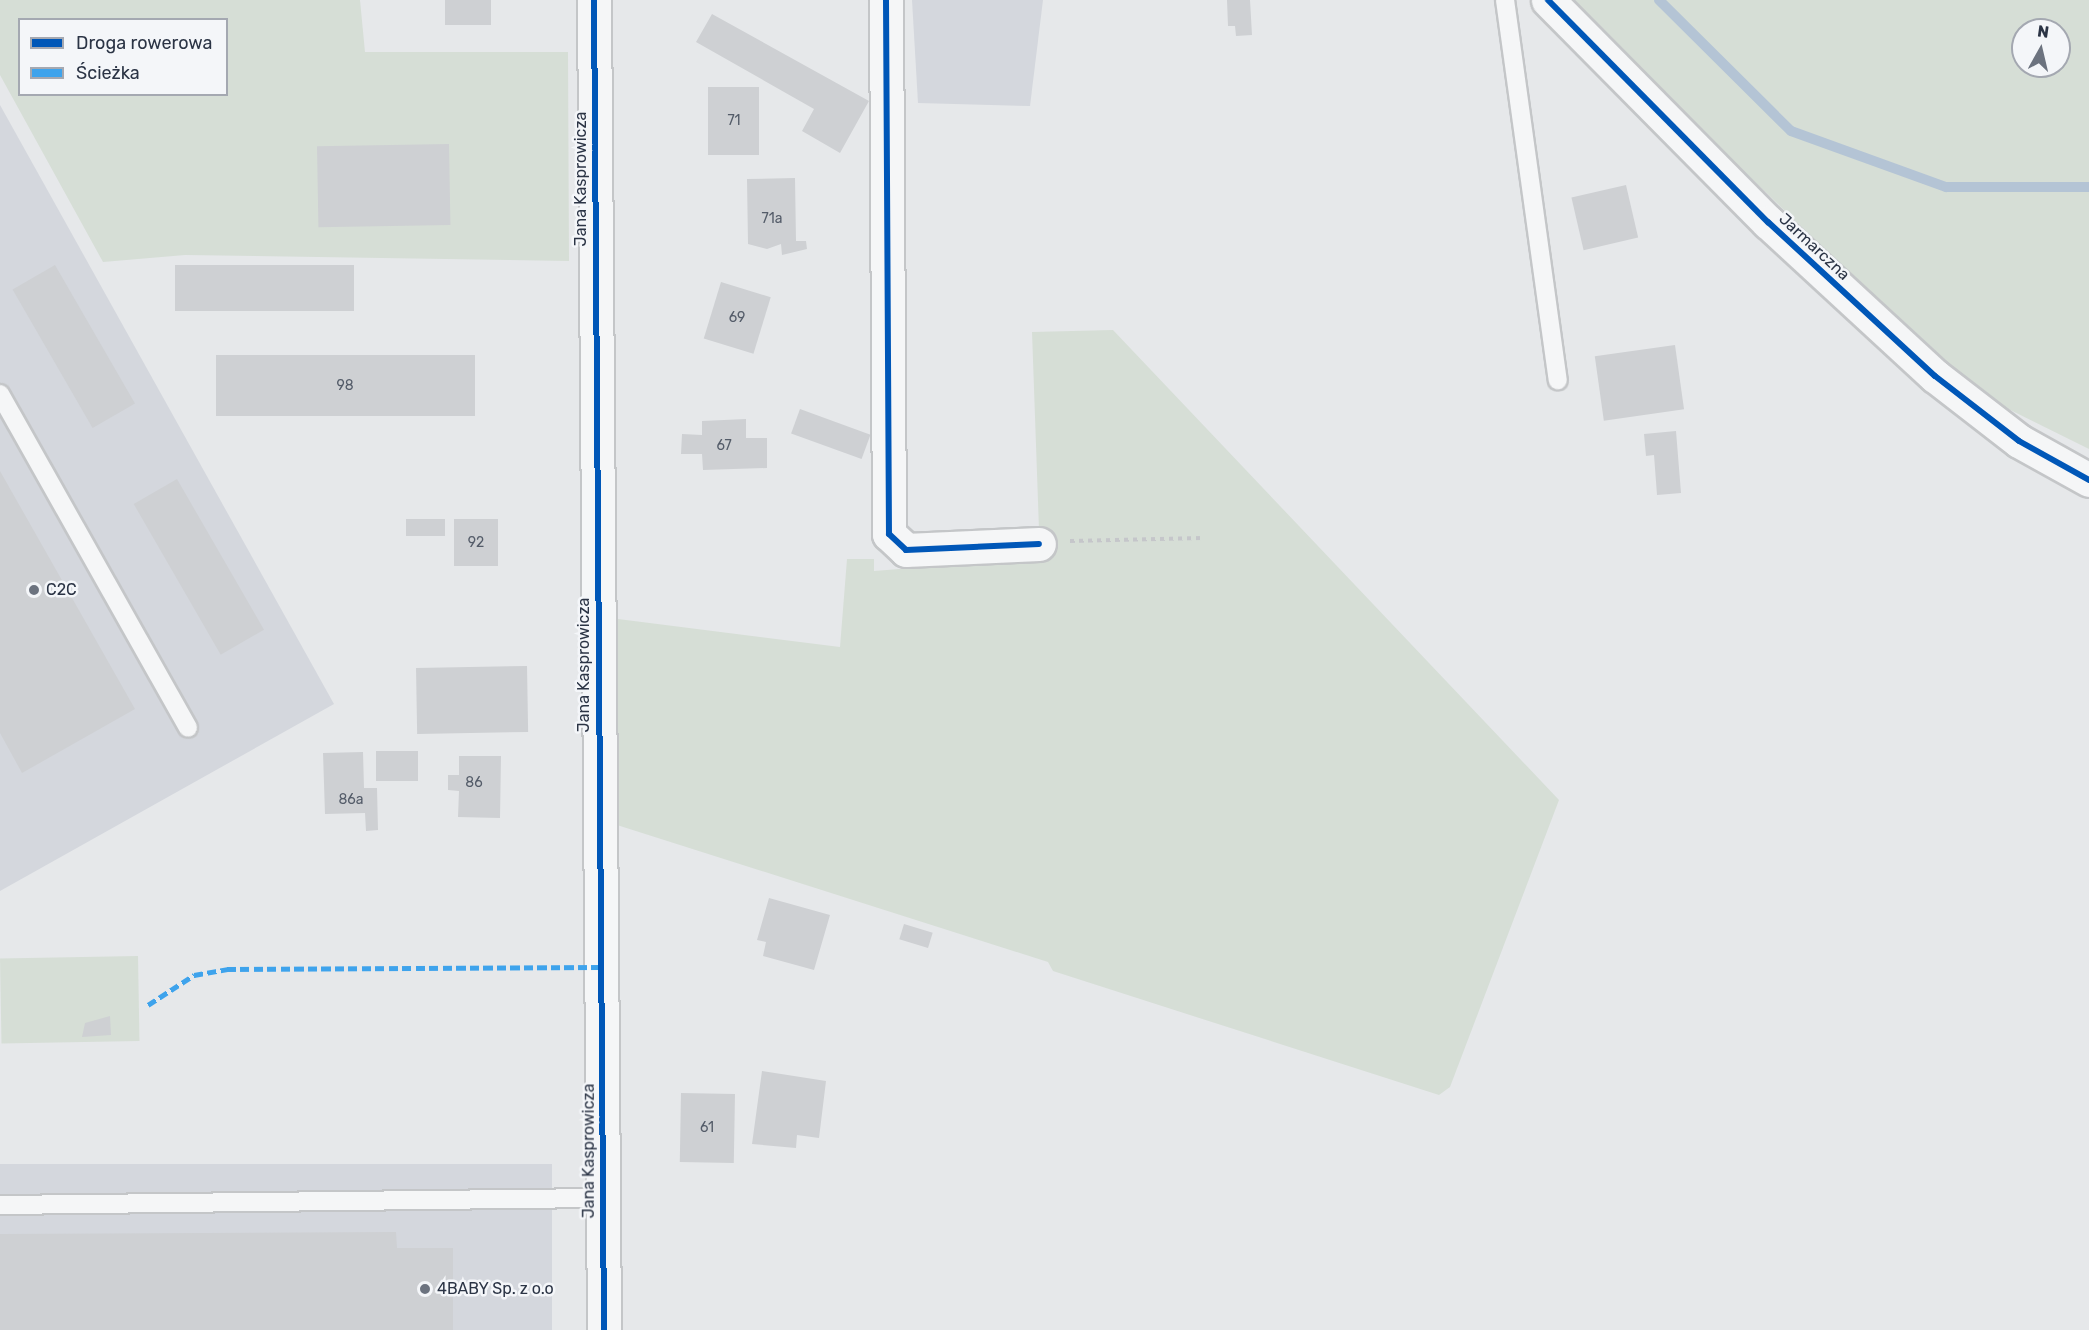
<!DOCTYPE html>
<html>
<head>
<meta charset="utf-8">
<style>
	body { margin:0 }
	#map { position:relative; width:2089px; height:1330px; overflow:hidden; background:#e6e8ea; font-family:Rubik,sans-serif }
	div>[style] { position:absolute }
	.built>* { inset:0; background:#d4d7dd; transform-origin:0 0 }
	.green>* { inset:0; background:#d6ded6; transform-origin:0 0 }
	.stream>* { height:10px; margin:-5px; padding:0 5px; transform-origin:5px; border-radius:5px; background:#b4c4d5 }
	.building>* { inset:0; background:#ced0d3; transform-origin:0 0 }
	.path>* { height:4px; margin-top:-2px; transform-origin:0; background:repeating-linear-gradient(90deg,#c5c6ca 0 4.5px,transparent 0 9px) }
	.roads { filter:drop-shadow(2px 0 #c4c6c8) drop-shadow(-2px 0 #c4c6c8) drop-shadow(0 2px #c4c6c8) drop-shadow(0 -2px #c4c6c8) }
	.service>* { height:18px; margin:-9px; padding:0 9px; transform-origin:9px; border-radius:9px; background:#f5f6f7 }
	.minor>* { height:33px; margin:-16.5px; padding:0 16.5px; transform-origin:16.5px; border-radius:16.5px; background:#f5f6f7 }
	.quiet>* { height:4.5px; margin-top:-2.25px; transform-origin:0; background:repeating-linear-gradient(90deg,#3ea3ec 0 9px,transparent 0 13.5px) }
	.cycleway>* { height:6px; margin:-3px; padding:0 3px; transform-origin:3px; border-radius:3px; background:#0057b8 }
	.dots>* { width:16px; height:16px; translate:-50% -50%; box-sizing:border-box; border:3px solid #f4f6f9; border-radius:50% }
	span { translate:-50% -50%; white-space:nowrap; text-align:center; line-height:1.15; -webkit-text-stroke:5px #f4f6f9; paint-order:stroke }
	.number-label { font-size:14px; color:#545c69 }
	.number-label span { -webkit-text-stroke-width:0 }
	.street-label { font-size:16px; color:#2b3445 }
	.poi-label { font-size:16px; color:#2b3445 }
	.left { translate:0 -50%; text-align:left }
	.legend { position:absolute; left:18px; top:18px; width:210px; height:78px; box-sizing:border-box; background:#f4f6f9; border:2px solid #a4a8b1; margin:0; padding:8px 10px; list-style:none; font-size:18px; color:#2b3445 }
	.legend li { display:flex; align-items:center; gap:12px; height:30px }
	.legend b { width:30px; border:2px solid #a4a8b1 }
	.north { position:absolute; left:2011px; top:18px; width:60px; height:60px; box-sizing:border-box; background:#f4f6f9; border:2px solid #a4a8b1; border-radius:50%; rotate:8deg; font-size:16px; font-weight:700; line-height:24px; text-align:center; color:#2b3445 }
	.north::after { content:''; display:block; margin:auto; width:21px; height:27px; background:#6c737f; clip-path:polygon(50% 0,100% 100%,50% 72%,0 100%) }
</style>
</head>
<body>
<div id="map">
	<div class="built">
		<div style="clip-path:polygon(912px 0,1043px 0,1030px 106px,918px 103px)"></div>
		<div style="clip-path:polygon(0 105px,334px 704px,0 891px)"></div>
		<div style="left:552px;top:1164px;width:166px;height:552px;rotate:90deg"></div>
	</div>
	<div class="green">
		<div style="clip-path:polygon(evenodd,0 0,360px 0,365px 52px,568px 52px,569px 261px,185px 255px,103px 262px,0 75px,0 0,20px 20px,226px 20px,226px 94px,20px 94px,20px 20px)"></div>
		<div style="clip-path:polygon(evenodd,1566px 0,2089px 0,2089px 449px,1972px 391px,1566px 0,2023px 30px,2059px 30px,2059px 66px,2023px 66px,2023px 30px)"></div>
		<div style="clip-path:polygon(1113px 330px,1559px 800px,1450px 1087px,1439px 1095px,1053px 971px,1048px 962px,617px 825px,618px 619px,840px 647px,847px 559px,874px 559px,874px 571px,1040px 558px,1032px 332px)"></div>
		<div style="left:138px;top:956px;width:85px;height:138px;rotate:89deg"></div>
	</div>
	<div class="stream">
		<div style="left:1659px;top:0;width:186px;rotate:44.8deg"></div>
		<div style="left:1791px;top:131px;width:165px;rotate:19.9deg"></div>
		<div style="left:1946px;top:187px;width:143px"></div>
	</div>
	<div class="building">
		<div style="left:445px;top:0;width:46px;height:25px"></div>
		<div style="clip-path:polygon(1227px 0,1250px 0,1252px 35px,1236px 36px,1235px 26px,1228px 26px)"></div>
		<div style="clip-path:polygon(712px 14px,869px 101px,840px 153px,802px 131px,814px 109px,696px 42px)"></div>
		<div style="left:708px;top:87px;width:51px;height:68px"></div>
		<div style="left:449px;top:144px;width:81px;height:132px;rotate:89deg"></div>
		<div style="clip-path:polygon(795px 178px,796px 241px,806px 241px,807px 249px,782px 255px,781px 244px,767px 249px,748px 244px,747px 179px)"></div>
		<div style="left:1626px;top:185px;width:54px;height:56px;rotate:77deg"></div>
		<div style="left:55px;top:265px;width:160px;height:49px;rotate:60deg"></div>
		<div style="left:175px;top:265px;width:179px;height:46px"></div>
		<div style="left:721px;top:282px;width:52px;height:59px;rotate:17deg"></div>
		<div style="left:1675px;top:345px;width:65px;height:81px;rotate:82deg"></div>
		<div style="left:216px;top:355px;width:259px;height:61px"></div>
		<div style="left:800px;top:409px;width:75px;height:26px;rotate:20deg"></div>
		<div style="clip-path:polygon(746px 419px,746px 438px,767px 438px,767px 468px,703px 470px,702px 454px,681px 454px,682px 434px,702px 435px,702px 421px)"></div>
		<div style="clip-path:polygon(1676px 431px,1681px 493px,1657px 495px,1654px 455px,1646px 456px,1644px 434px)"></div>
		<div style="clip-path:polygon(0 471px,135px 709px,22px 773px,0 733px)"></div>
		<div style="left:177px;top:479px;width:174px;height:50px;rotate:60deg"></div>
		<div style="left:406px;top:519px;width:39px;height:17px"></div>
		<div style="left:454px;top:519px;width:44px;height:47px"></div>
		<div style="left:527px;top:666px;width:66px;height:111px;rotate:89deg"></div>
		<div style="left:418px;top:751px;width:30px;height:42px;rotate:90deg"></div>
		<div style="clip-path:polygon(363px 752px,364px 788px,377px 788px,378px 830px,366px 831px,365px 813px,325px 814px,323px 753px)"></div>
		<div style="clip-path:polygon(459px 756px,501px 756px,500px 818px,458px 817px,459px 791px,448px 790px,448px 775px,459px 775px)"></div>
		<div style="clip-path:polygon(769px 898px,830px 915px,814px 970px,763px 956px,766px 942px,757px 940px)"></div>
		<div style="left:904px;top:924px;width:30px;height:16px;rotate:17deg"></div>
		<div style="clip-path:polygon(110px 1016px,111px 1035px,82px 1037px,85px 1023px)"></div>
		<div style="clip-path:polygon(762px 1071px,826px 1081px,819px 1138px,797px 1135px,796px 1148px,752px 1144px)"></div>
		<div style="left:681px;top:1093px;width:54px;height:69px;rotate:1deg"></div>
		<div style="clip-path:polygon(396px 1232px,397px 1248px,453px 1248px,453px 1330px,0 1330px,0 1234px)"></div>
	</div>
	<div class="path">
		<div style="left:1070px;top:541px;width:132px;rotate:-1.3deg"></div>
	</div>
	<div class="roads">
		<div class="service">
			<div style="left:1505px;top:0;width:384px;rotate:82.1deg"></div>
			<div style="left:0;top:394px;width:383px;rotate:60.6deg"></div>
			<div style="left:0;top:1205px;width:603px;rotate:-0.67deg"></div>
		</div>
		<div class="minor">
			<div style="left:594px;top:0;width:1330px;rotate:89.57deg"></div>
			<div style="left:886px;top:0;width:534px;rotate:89.68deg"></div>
			<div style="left:889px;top:534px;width:23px;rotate:43deg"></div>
			<div style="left:906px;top:550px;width:133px;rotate:-2.6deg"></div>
			<div style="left:1548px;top:0;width:313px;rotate:45.3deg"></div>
			<div style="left:1768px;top:222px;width:227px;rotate:42.7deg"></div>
			<div style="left:1935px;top:376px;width:106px;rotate:37.7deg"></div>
			<div style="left:2019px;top:441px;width:80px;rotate:29.1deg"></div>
		</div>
	</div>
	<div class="quiet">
		<div style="left:148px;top:1005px;width:55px;rotate:-33.1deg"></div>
		<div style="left:194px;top:975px;width:34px;rotate:-10deg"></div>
		<div style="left:227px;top:969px;width:374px;rotate:-0.3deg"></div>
	</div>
	<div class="cycleway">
		<div style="left:594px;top:0;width:1330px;rotate:89.57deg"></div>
		<div style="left:886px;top:0;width:534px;rotate:89.68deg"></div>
		<div style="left:889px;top:534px;width:23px;rotate:43deg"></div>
		<div style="left:906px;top:550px;width:133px;rotate:-2.6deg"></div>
		<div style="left:1548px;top:0;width:313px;rotate:45.3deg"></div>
		<div style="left:1768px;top:222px;width:227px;rotate:42.7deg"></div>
		<div style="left:1935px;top:376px;width:106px;rotate:37.7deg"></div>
		<div style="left:2019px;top:441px;width:80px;rotate:29.1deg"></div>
	</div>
	<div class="dots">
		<div style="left:34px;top:590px;background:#6c737f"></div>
		<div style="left:425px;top:1289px;background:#6c737f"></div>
	</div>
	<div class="number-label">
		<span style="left:734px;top:121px">71</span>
		<span style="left:772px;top:219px">71a</span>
		<span style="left:737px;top:318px">69</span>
		<span style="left:345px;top:386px">98</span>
		<span style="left:724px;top:446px">67</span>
		<span style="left:476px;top:543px">92</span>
		<span style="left:474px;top:783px">86</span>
		<span style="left:351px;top:800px">86a</span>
		<span style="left:707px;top:1128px">61</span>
	</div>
	<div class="street-label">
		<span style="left:581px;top:179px;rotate:-90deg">Jana Kasprowicza</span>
		<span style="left:1814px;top:247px;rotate:43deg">Jarmarczna</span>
		<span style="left:584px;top:665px;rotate:-90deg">Jana Kasprowicza</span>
		<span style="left:589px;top:1151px;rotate:-90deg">Jana Kasprowicza</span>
	</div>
	<div class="poi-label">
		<span class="left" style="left:46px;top:590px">C2C</span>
		<span class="left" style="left:437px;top:1289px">4BABY Sp. z o.o</span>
	</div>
	<ul class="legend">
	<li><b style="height:8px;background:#0057b8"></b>Droga rowerowa</li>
	<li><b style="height:8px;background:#3ea3ec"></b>Ścieżka</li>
	</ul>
	<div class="north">N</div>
</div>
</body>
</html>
